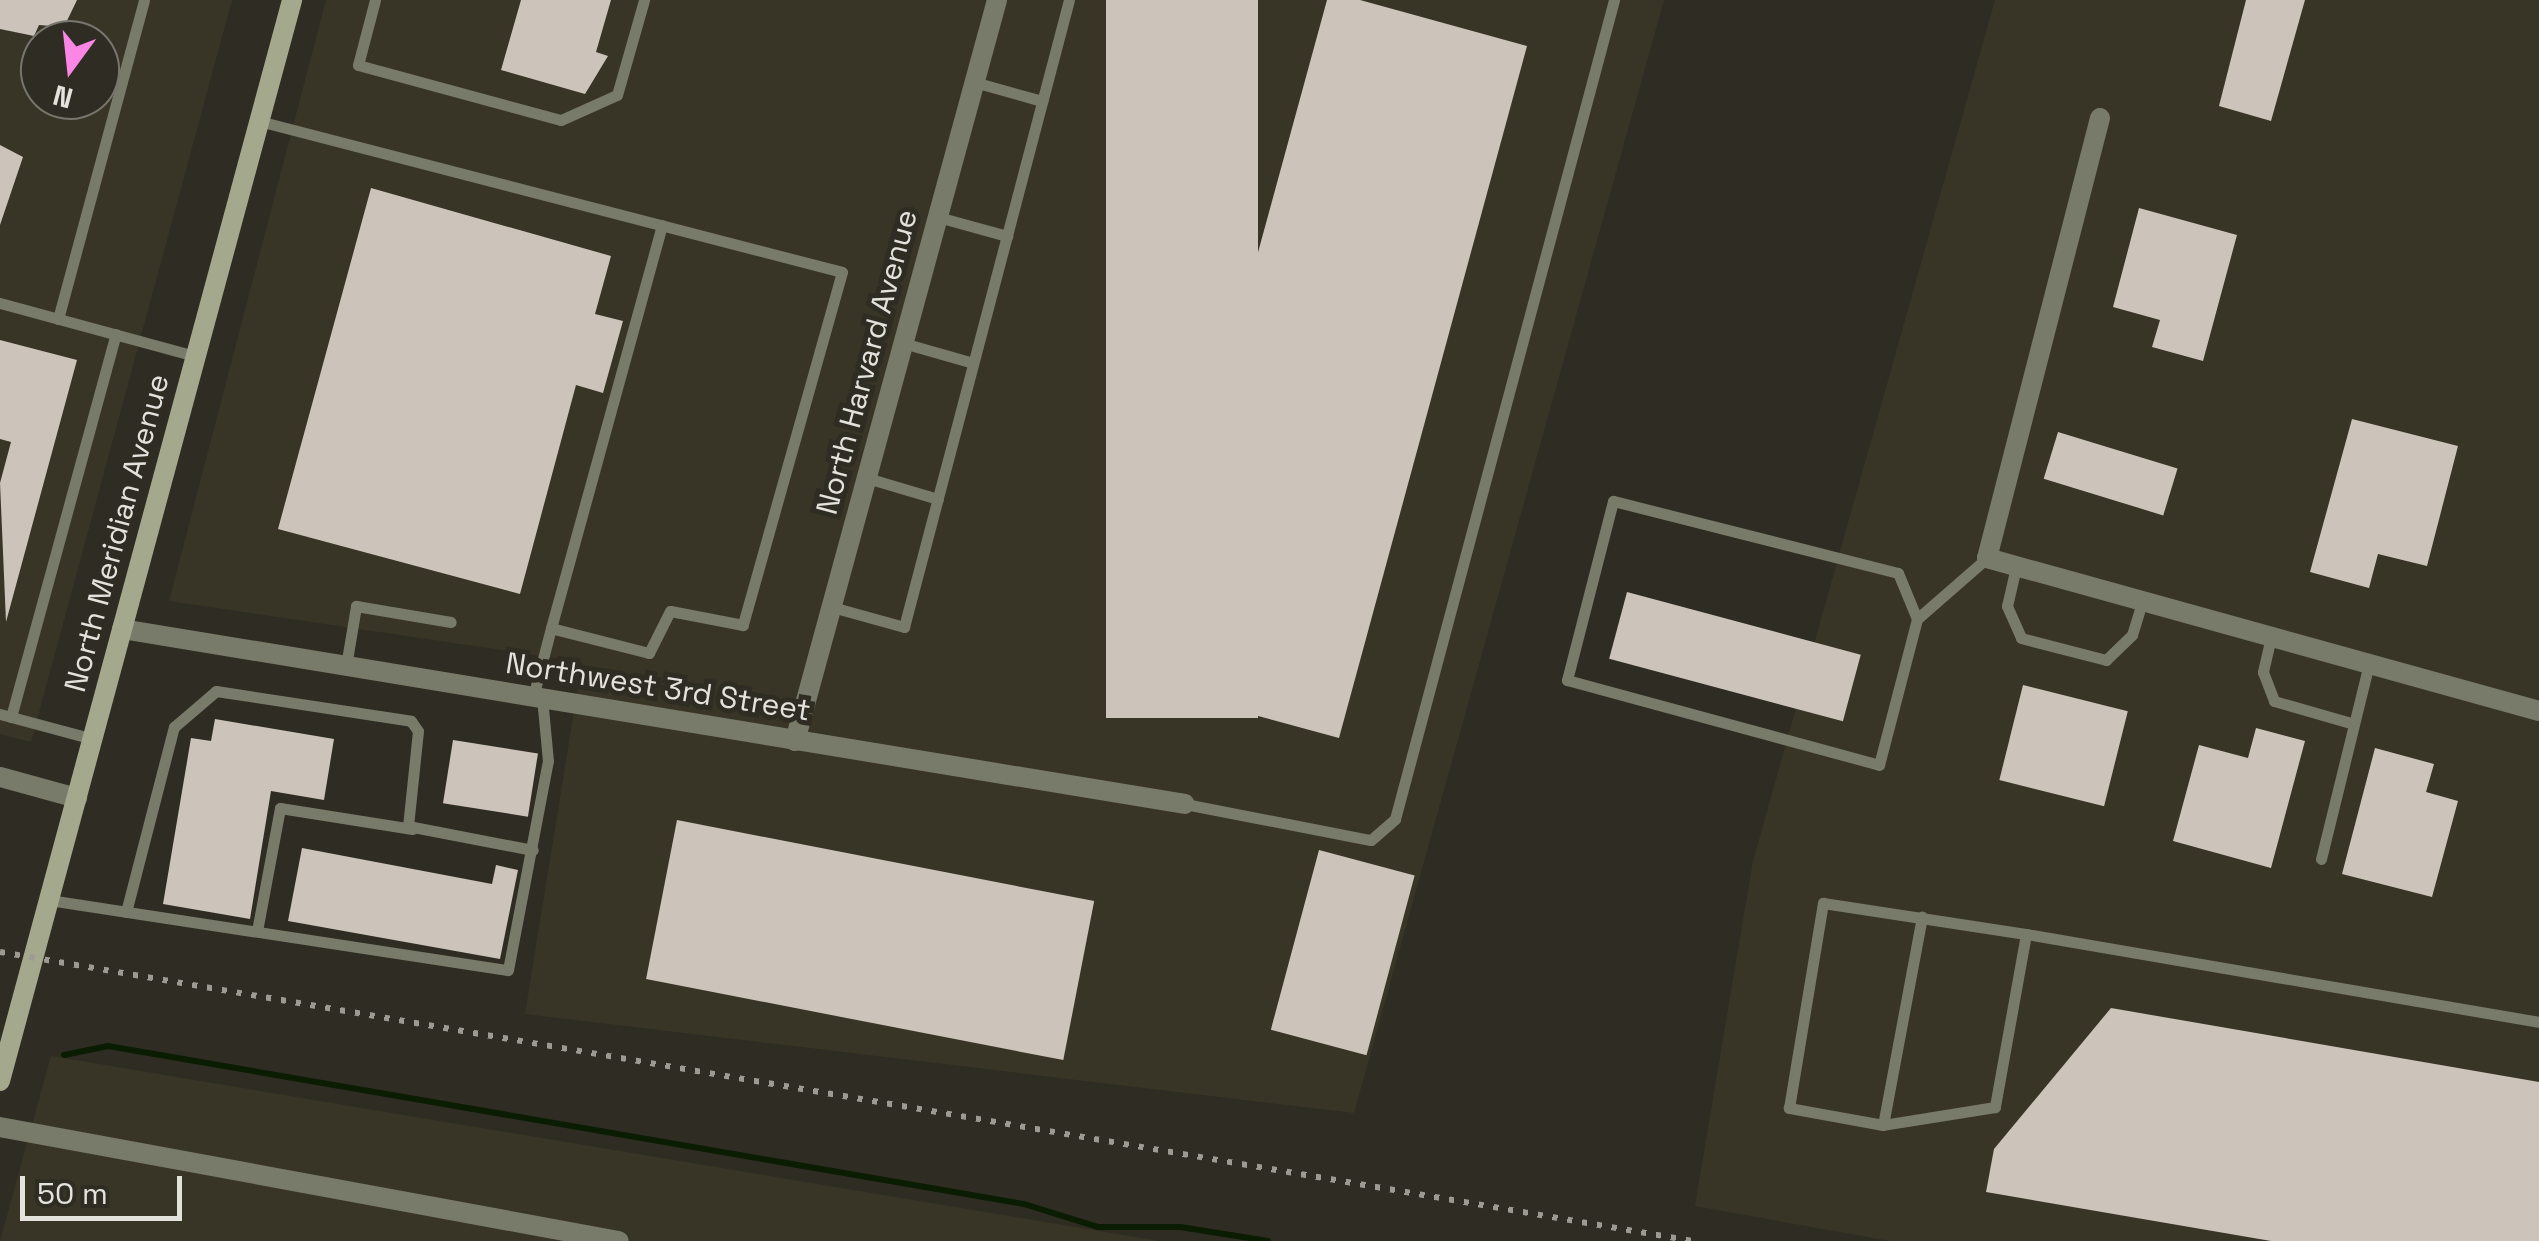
<!DOCTYPE html>
<html>
<head>
<meta charset="utf-8">
<style>
	body { margin:0 }
	#map { position:relative; width:2539px; height:1241px; overflow:hidden; background:#2f2c23; font-family:"Space Grotesk",sans-serif }
	div>[style] { position:absolute }
	.built>* { inset:0; background:#393526 }
	.stream>* { height:6px; margin:-3px; padding:0 3px; transform-origin:3px; border-radius:3px; background:#0a1d02 }
	.building>* { inset:0; background:#ccc3ba; transform-origin:0 0 }
	.service>* { height:11px; margin:-5.5px; padding:0 5.5px; transform-origin:5.5px; border-radius:5.5px; background:#797b6a }
	.minor>* { height:20px; margin:-10px; padding:0 10px; transform-origin:10px; border-radius:10px; background:#797b6a }
	.secondary>* { height:20px; margin:-10px; padding:0 10px; transform-origin:10px; border-radius:10px; background:#a4a88d }
	.rail>* { height:6px; margin-top:-3px; transform-origin:0; background:repeating-linear-gradient(90deg,#9c9a93 0 5px,transparent 0 15px) }
	span { translate:-50% -50%; white-space:nowrap; text-align:center; line-height:1.15; -webkit-text-stroke:10px #2f2c23; paint-order:stroke }
	.street-label { font-size:30px; color:#e4e2dc }
	.north { position:absolute; left:20px; top:20px; width:100px; height:100px; box-sizing:border-box; background:#2f2c23; border:2px solid #77756d; border-radius:50%; rotate:195deg; font-size:28px; font-weight:700; line-height:40px; text-align:center; color:#e4e2dc }
	.north::after { content:''; display:block; margin:auto; width:35px; height:45px; background:#fb86e5; clip-path:polygon(50% 0,100% 100%,50% 72%,0 100%) }
	.scale { position:absolute; left:20px; top:1176px; width:162px; height:45px; box-sizing:border-box; border:5px solid #e4e2dc; border-top:0; padding-left:12px; font-size:30px; line-height:35px; white-space:nowrap; color:#e4e2dc; -webkit-text-stroke:8px #2f2c23; paint-order:stroke }
</style>
</head>
<body>
<div id="map">
	<div class="built">
		<div style="clip-path:polygon(evenodd,0 0,232px 0,31px 742px,0 734px,0 0,40px 40px,100px 40px,100px 100px,40px 100px,40px 40px)"></div>
		<div style="clip-path:polygon(326px 0,1664px 0,1354px 1113px,525px 1014px,582px 662px,169px 601px)"></div>
		<div style="clip-path:polygon(1995px 0,2539px 0,2539px 1241px,1890px 1241px,1695px 1206px,1753px 861px)"></div>
		<div style="clip-path:polygon(51px 1056px,1159px 1241px,0 1241px)"></div>
	</div>
	<div class="stream">
		<div style="left:64px;top:1055px;width:45px;rotate:-11.6deg"></div>
		<div style="left:108px;top:1046px;width:930px;rotate:9.79deg"></div>
		<div style="left:1024px;top:1204px;width:77px;rotate:17.3deg"></div>
		<div style="left:1098px;top:1227px;width:82px"></div>
		<div style="left:1180px;top:1227px;width:89px;rotate:9deg"></div>
	</div>
	<div class="building">
		<div style="clip-path:polygon(0 0,77px 0,64px 27px,39px 25px,34px 36px,0 29px)"></div>
		<div style="clip-path:polygon(521px 0,611px 0,596px 52px,608px 56px,585px 94px,501px 70px)"></div>
		<div style="left:1106px;top:0;width:152px;height:718px"></div>
		<div style="clip-path:polygon(1327px 0,1360px 0,1527px 46px,1339px 738px,1140px 684px)"></div>
		<div style="clip-path:polygon(2246px 0,2305px 0,2271px 121px,2219px 106px)"></div>
		<div style="clip-path:polygon(0 145px,23px 157px,0 225px)"></div>
		<div style="clip-path:polygon(371px 188px,611px 256px,595px 314px,623px 321px,603px 393px,576px 385px,520px 594px,278px 529px)"></div>
		<div style="clip-path:polygon(2139px 208px,2237px 235px,2203px 361px,2152px 347px,2160px 320px,2113px 307px)"></div>
		<div style="clip-path:polygon(0 340px,77px 360px,6px 622px,0 483px,11px 442px,0 439px)"></div>
		<div style="clip-path:polygon(2352px 419px,2458px 446px,2427px 566px,2378px 554px,2369px 588px,2310px 572px)"></div>
		<div style="left:2058px;top:432px;width:125px;height:49px;rotate:17deg"></div>
		<div style="left:1627px;top:592px;width:242px;height:69px;rotate:15deg"></div>
		<div style="left:2023px;top:685px;width:108px;height:98px;rotate:14deg"></div>
		<div style="clip-path:polygon(215px 719px,334px 739px,324px 800px,271px 791px,250px 919px,163px 904px,191px 738px,211px 741px)"></div>
		<div style="clip-path:polygon(2256px 728px,2305px 741px,2271px 868px,2173px 841px,2199px 745px,2248px 758px)"></div>
		<div style="left:453px;top:740px;width:86px;height:64px;rotate:9deg"></div>
		<div style="clip-path:polygon(2375px 748px,2434px 764px,2426px 792px,2458px 801px,2432px 897px,2342px 874px)"></div>
		<div style="left:677px;top:820px;width:425px;height:162px;rotate:11deg"></div>
		<div style="clip-path:polygon(302px 848px,492px 884px,496px 865px,518px 870px,500px 959px,288px 921px)"></div>
		<div style="left:1319px;top:850px;width:99px;height:186px;rotate:15deg"></div>
		<div style="clip-path:polygon(2111px 1008px,2539px 1082px,2539px 1241px,2271px 1241px,1986px 1192px,1994px 1149px)"></div>
	</div>
	<div class="service">
		<div style="left:375px;top:0;width:67px;rotate:104.7deg"></div>
		<div style="left:358px;top:65px;width:210px;rotate:15.2deg"></div>
		<div style="left:561px;top:120px;width:61px;rotate:-24.1deg"></div>
		<div style="left:617px;top:95px;width:99px;rotate:-74.1deg"></div>
		<div style="left:974px;top:82px;width:71px;rotate:15.6deg"></div>
		<div style="left:259px;top:121px;width:602px;rotate:14.52deg"></div>
		<div style="left:842px;top:272px;width:367px;rotate:105.7deg"></div>
		<div style="left:743px;top:625px;width:74px;rotate:-169.1deg"></div>
		<div style="left:670px;top:611px;width:47px;rotate:116.6deg"></div>
		<div style="left:649px;top:653px;width:101px;rotate:-165.7deg"></div>
		<div style="left:551px;top:628px;width:418px;rotate:-74.6deg"></div>
		<div style="left:938px;top:217px;width:72px;rotate:15.4deg"></div>
		<div style="left:0;top:303px;width:202px;rotate:15.2deg"></div>
		<div style="left:58px;top:319px;width:330px;rotate:-74.9deg"></div>
		<div style="left:903px;top:343px;width:73px;rotate:15.9deg"></div>
		<div style="left:867px;top:478px;width:74px;rotate:16.5deg"></div>
		<div style="left:2016px;top:567px;width:40px;rotate:103deg"></div>
		<div style="left:2007px;top:606px;width:35px;rotate:66deg"></div>
		<div style="left:2021px;top:638px;width:88px;rotate:14.5deg"></div>
		<div style="left:2106px;top:660px;width:36px;rotate:-44deg"></div>
		<div style="left:2132px;top:635px;width:34px;rotate:-73deg"></div>
		<div style="left:832px;top:607px;width:75px;rotate:15.5deg"></div>
		<div style="left:904px;top:627px;width:648px;rotate:-75.26deg"></div>
		<div style="left:1917px;top:619px;width:50px;rotate:-112.4deg"></div>
		<div style="left:1898px;top:573px;width:294px;rotate:-165.8deg"></div>
		<div style="left:1613px;top:501px;width:185px;rotate:104.4deg"></div>
		<div style="left:1567px;top:680px;width:323px;rotate:15.2deg"></div>
		<div style="left:1879px;top:765px;width:151px;rotate:-75.4deg"></div>
		<div style="left:1917px;top:619px;width:93px;rotate:-41.1deg"></div>
		<div style="left:2271px;top:637px;width:36px;rotate:103deg"></div>
		<div style="left:2263px;top:672px;width:31px;rotate:69deg"></div>
		<div style="left:2274px;top:701px;width:83px;rotate:16deg"></div>
		<div style="left:346px;top:666px;width:61px;rotate:-80.5deg"></div>
		<div style="left:356px;top:606px;width:96px;rotate:9.6deg"></div>
		<div style="left:533px;top:697px;width:71px;rotate:-75.4deg"></div>
		<div style="left:0;top:714px;width:96px;rotate:15deg"></div>
		<div style="left:11px;top:717px;width:397px;rotate:-74.7deg"></div>
		<div style="left:1185px;top:804px;width:189px;rotate:11deg"></div>
		<div style="left:1371px;top:840px;width:32px;rotate:-41deg"></div>
		<div style="left:1395px;top:819px;width:848px;rotate:-75.03deg"></div>
		<div style="left:2321px;top:859px;width:201px;rotate:-76.2deg"></div>
		<div style="left:49px;top:900px;width:464px;rotate:8.7deg"></div>
		<div style="left:508px;top:970px;width:213px;rotate:-79.2deg"></div>
		<div style="left:548px;top:761px;width:63px;rotate:-95.4deg"></div>
		<div style="left:126px;top:912px;width:191px;rotate:-75.5deg"></div>
		<div style="left:174px;top:727px;width:55px;rotate:-40.6deg"></div>
		<div style="left:216px;top:691px;width:197px;rotate:8.7deg"></div>
		<div style="left:411px;top:721px;width:12px;rotate:55deg"></div>
		<div style="left:418px;top:731px;width:96px;rotate:96deg"></div>
		<div style="left:408px;top:826px;width:127px;rotate:10.9deg"></div>
		<div style="left:257px;top:931px;width:125px;rotate:-79.4deg"></div>
		<div style="left:280px;top:808px;width:134px;rotate:9deg"></div>
		<div style="left:2026px;top:934px;width:176px;rotate:100.2deg"></div>
		<div style="left:1995px;top:1107px;width:113px;rotate:170.9deg"></div>
		<div style="left:1883px;top:1125px;width:96px;rotate:-169.7deg"></div>
		<div style="left:1789px;top:1108px;width:208px;rotate:-80.6deg"></div>
		<div style="left:1823px;top:903px;width:205px;rotate:8.7deg"></div>
		<div style="left:2026px;top:934px;width:520px;rotate:9.73deg"></div>
		<div style="left:1883px;top:1125px;width:212px;rotate:-79.4deg"></div>
	</div>
	<div class="minor">
		<div style="left:2100px;top:118px;width:454px;rotate:104.4deg"></div>
		<div style="left:1987px;top:558px;width:573px;rotate:15.49deg"></div>
		<div style="left:122px;top:629px;width:1077px;rotate:9.35deg"></div>
		<div style="left:795px;top:741px;width:768px;rotate:-74.75deg"></div>
		<div style="left:0;top:777px;width:80px;rotate:15.3deg"></div>
		<div style="left:0;top:1127px;width:629px;rotate:10.44deg"></div>
	</div>
	<div class="secondary">
		<div style="left:0;top:1081px;width:1120px;rotate:-74.88deg"></div>
	</div>
	<div class="rail">
		<div style="left:0;top:952px;width:1717px;rotate:9.69deg"></div>
	</div>
	<div class="street-label">
		<span style="left:867px;top:362px;rotate:-75deg">North Harvard Avenue</span>
		<span style="left:117px;top:533px;rotate:-75deg">North Meridian Avenue</span>
		<span style="left:658px;top:687px;rotate:9deg">Northwest 3rd Street</span>
	</div>
	<div class="north">N</div>
	<div class="scale">50 m</div>
</div>
</body>
</html>
